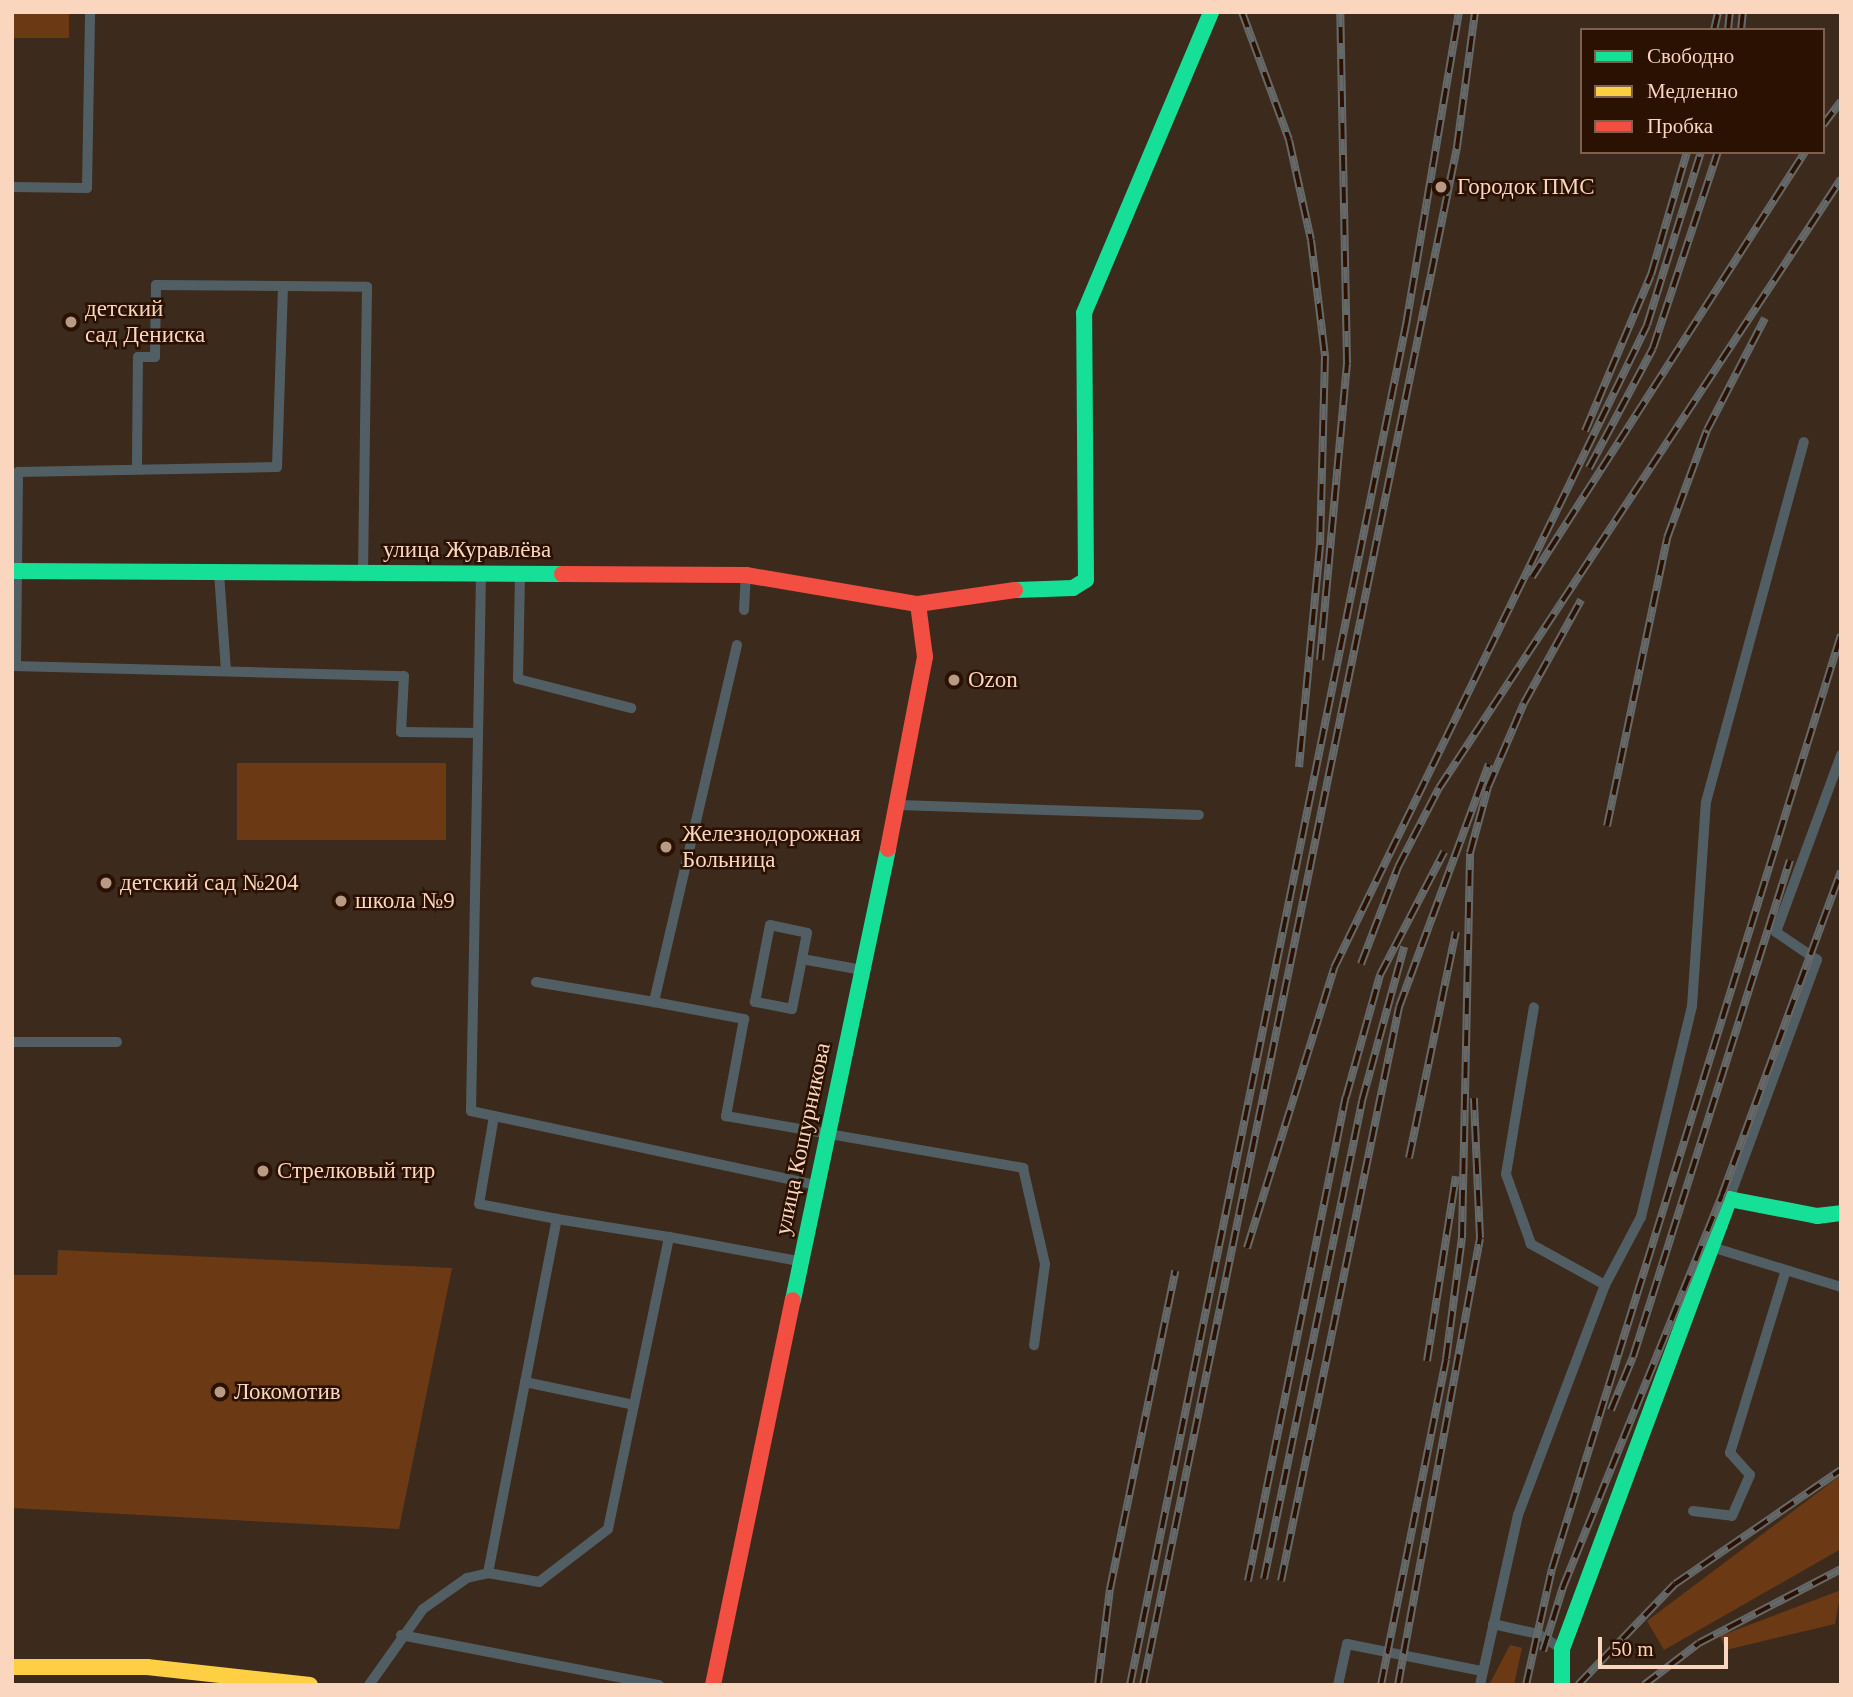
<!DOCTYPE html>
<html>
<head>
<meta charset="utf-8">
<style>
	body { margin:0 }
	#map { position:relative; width:1853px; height:1697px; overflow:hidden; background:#3c2a1c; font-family:"Times New Roman",serif }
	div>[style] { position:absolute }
	.green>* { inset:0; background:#6b3a15; transform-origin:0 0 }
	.lane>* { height:10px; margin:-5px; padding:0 5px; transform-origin:5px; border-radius:5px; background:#515f65 }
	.fast>* { height:16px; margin:-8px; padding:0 8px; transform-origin:8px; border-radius:8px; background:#16e098 }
	.slow>* { height:16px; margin:-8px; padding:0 8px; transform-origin:8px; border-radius:8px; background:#ffcf43 }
	.jam>* { height:16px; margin:-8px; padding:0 8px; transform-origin:8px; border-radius:8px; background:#f24e42 }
	.rail>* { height:8px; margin-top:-4px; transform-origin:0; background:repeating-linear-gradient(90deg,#2a1101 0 16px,#666969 0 32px); box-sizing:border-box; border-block:2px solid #666969 }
	.dots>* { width:19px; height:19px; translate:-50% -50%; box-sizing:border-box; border:4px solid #2a1101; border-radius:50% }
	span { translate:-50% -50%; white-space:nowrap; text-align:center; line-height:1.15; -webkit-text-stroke:5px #2a1101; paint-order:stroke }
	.poi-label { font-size:23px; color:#fad6be }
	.left { translate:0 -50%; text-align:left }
	.street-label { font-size:23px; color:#fad6be }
	.frame { position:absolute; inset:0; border:14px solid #fad6be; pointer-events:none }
	.legend { position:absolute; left:1580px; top:28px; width:245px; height:126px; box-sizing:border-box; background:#2a1101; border:2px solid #7d604d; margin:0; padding:9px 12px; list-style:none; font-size:21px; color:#fad6be }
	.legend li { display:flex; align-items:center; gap:14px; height:35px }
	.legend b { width:35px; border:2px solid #7d604d }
	.scale { position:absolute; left:1598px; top:1637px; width:130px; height:32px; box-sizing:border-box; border:4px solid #fad6be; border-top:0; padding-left:9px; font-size:21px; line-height:24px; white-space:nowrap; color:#fad6be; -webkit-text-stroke:5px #2a1101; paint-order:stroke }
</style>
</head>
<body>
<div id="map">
	<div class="green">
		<div style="left:12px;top:12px;width:57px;height:26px"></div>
		<div style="left:237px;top:763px;width:209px;height:77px"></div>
		<div style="clip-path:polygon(58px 1250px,452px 1268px,399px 1529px,12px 1508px,12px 1275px,57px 1275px)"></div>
		<div style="clip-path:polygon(1841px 1475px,1841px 1549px,1664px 1650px,1647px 1621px)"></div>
		<div style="clip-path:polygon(1841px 1590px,1835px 1624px,1726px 1650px,1720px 1636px)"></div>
		<div style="clip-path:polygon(1510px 1645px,1522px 1648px,1514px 1685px,1489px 1685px)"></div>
	</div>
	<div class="lane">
		<div style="left:12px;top:187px;width:75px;rotate:0.8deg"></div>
		<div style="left:87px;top:188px;width:176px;rotate:-89deg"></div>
		<div style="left:137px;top:465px;width:108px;rotate:-89.5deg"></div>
		<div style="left:138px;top:357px;width:17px"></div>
		<div style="left:155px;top:357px;width:72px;rotate:-89.2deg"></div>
		<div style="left:156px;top:285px;width:211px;rotate:0.5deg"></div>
		<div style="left:367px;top:287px;width:285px;rotate:90.8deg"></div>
		<div style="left:219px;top:573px;width:97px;rotate:85.9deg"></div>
		<div style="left:520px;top:574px;width:105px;rotate:91.1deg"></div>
		<div style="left:518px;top:679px;width:117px;rotate:14.4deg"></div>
		<div style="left:481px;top:575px;width:536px;rotate:91.07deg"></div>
		<div style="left:471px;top:1111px;width:352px;rotate:12.1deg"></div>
		<div style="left:744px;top:610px;width:34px;rotate:-87deg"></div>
		<div style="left:737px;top:645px;width:367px;rotate:103.1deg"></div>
		<div style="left:654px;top:1002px;width:92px;rotate:10.7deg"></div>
		<div style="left:744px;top:1019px;width:99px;rotate:100.5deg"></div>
		<div style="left:726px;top:1116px;width:302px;rotate:9.9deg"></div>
		<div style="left:1023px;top:1168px;width:98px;rotate:77.1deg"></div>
		<div style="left:1045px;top:1264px;width:82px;rotate:97.7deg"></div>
		<div style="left:16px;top:665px;width:193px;rotate:-89.4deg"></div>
		<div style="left:18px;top:472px;width:259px;rotate:-1.1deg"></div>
		<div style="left:277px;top:467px;width:181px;rotate:-88.1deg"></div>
		<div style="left:13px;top:666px;width:391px;rotate:1.5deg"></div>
		<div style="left:404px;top:676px;width:56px;rotate:93.1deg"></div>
		<div style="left:401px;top:732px;width:77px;rotate:0.7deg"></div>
		<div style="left:899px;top:805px;width:300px;rotate:1.9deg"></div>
		<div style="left:802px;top:959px;width:51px;rotate:101.3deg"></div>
		<div style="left:792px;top:1009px;width:38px;rotate:-169deg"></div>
		<div style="left:755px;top:1002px;width:78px;rotate:-79deg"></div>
		<div style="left:770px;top:925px;width:38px;rotate:12deg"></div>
		<div style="left:807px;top:933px;width:26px;rotate:101deg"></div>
		<div style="left:802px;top:959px;width:61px;rotate:10.4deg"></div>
		<div style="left:536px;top:982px;width:120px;rotate:9.6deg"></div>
		<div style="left:12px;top:1042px;width:105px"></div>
		<div style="left:1730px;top:1196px;width:252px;rotate:-69.8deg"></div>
		<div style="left:1817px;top:960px;width:50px;rotate:-145.7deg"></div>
		<div style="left:1776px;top:932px;width:189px;rotate:-69.8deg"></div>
		<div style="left:557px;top:1219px;width:113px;rotate:9.1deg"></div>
		<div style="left:1715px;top:1248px;width:132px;rotate:17.2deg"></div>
		<div style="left:1605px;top:1285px;width:77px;rotate:-62.1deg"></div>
		<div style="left:1641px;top:1217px;width:217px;rotate:-76.4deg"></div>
		<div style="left:1692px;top:1006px;width:204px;rotate:-86.1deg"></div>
		<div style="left:1706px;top:802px;width:373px;rotate:-74.8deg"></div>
		<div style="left:525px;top:1382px;width:111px;rotate:11.9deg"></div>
		<div style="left:634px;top:1405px;width:172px;rotate:-78.2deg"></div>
		<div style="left:669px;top:1237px;width:132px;rotate:10.5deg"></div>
		<div style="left:1693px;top:1511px;width:39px;rotate:7deg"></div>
		<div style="left:1732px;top:1516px;width:45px;rotate:-66.3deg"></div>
		<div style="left:1750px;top:1475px;width:30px;rotate:-132deg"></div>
		<div style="left:1730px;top:1453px;width:191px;rotate:-73deg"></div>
		<div style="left:488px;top:1573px;width:52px;rotate:10deg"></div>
		<div style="left:539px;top:1582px;width:87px;rotate:-37.5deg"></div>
		<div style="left:608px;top:1529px;width:127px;rotate:-78.2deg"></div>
		<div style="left:1493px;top:1624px;width:46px;rotate:12.5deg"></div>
		<div style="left:1538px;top:1634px;width:28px;rotate:32deg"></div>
		<div style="left:401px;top:1635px;width:263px;rotate:11deg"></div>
		<div style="left:369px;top:1685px;width:93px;rotate:-54.6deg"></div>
		<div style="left:423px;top:1609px;width:54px;rotate:-35.2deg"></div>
		<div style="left:467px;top:1578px;width:22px;rotate:-13deg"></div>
		<div style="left:488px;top:1573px;width:361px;rotate:-79deg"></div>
		<div style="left:557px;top:1219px;width:79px;rotate:-169.1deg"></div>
		<div style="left:479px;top:1204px;width:89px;rotate:-80.3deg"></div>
		<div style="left:1338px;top:1685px;width:42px;rotate:-77.6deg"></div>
		<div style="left:1347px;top:1644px;width:138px;rotate:11.3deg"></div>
		<div style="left:1480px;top:1685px;width:174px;rotate:-77.4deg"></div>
		<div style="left:1518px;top:1515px;width:246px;rotate:-69.3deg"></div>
		<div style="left:1605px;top:1285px;width:85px;rotate:-151deg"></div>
		<div style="left:1531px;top:1244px;width:74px;rotate:-109.7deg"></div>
		<div style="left:1506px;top:1174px;width:169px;rotate:-80.5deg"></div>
	</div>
	<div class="fast">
		<div style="left:12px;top:571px;width:550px;rotate:0.31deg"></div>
		<div style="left:1015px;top:590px;width:58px;rotate:-2deg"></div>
		<div style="left:1073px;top:588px;width:15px;rotate:-32deg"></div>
		<div style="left:1086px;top:580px;width:267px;rotate:-90.4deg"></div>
		<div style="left:1084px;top:313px;width:327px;rotate:-67.1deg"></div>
		<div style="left:793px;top:1300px;width:461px;rotate:-78.1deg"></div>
		<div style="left:1562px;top:1685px;width:36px;rotate:-90deg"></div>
		<div style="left:1562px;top:1649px;width:480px;rotate:-69.6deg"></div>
		<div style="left:1729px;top:1199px;width:90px;rotate:10.9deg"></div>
		<div style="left:1817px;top:1216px;width:24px;rotate:-7deg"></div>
	</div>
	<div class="slow">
		<div style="left:12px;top:1667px;width:135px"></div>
		<div style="left:147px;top:1667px;width:164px;rotate:6.3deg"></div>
	</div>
	<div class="jam">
		<div style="left:562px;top:574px;width:184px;rotate:0.3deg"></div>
		<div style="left:746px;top:575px;width:174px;rotate:9.6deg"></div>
		<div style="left:918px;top:604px;width:98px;rotate:-8.2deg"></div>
		<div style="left:888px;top:849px;width:196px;rotate:-79.1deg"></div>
		<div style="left:925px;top:657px;width:53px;rotate:-97.5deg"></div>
		<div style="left:713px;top:1685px;width:393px;rotate:-78.3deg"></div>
	</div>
	<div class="rail">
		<div style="left:1242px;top:12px;width:136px;rotate:69.8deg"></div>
		<div style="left:1289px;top:140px;width:102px;rotate:77.6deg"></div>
		<div style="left:1311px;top:240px;width:117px;rotate:83.1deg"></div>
		<div style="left:1325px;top:356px;width:189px;rotate:91.5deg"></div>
		<div style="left:1320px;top:545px;width:223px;rotate:95.4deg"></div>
		<div style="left:1714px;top:30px;width:18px;rotate:-77deg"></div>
		<div style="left:1728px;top:30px;width:18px;rotate:-84deg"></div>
		<div style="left:1741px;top:30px;width:18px;rotate:-84deg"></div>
		<div style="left:1823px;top:125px;width:30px;rotate:-53deg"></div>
		<div style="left:1585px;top:431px;width:169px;rotate:-67.1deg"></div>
		<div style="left:1651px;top:275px;width:128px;rotate:-73.7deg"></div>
		<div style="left:1589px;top:468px;width:136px;rotate:-61.9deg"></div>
		<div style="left:1653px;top:348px;width:206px;rotate:-71.7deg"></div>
		<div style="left:1532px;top:577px;width:505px;rotate:-57.29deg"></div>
		<div style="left:1320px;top:660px;width:298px;rotate:-84.8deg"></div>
		<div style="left:1347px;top:363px;width:351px;rotate:-91.1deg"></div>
		<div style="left:1607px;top:826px;width:294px;rotate:-78.2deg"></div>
		<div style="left:1667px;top:538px;width:115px;rotate:-69.7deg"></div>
		<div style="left:1707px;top:430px;width:126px;rotate:-62.6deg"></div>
		<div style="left:1361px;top:964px;width:104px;rotate:-69.1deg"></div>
		<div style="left:1398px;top:867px;width:89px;rotate:-62.6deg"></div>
		<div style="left:1439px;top:788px;width:730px;rotate:-56.57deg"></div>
		<div style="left:1409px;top:1158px;width:231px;rotate:-78.3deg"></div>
		<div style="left:1247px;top:1248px;width:293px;rotate:-72.7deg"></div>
		<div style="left:1334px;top:968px;width:715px;rotate:-64.04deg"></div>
		<div style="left:1647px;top:325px;width:181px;rotate:-72.7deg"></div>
		<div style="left:1427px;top:1361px;width:187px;rotate:-81.1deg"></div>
		<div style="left:1611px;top:1410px;width:57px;rotate:-67.5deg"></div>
		<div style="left:1633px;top:1357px;width:521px;rotate:-72.47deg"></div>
		<div style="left:1264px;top:1579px;width:488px;rotate:-78.4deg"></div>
		<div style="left:1362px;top:1101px;width:160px;rotate:-74.7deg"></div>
		<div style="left:1248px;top:1581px;width:494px;rotate:-78.6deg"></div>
		<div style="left:1346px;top:1097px;width:127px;rotate:-74.4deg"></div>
		<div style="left:1380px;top:975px;width:139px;rotate:-62.5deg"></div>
		<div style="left:1281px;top:1581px;width:586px;rotate:-78.38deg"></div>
		<div style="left:1399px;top:1007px;width:259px;rotate:-69.7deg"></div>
		<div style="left:1543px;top:1651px;width:67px;rotate:-72.6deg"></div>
		<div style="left:1563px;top:1587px;width:423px;rotate:-67.9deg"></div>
		<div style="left:1722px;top:1195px;width:345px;rotate:-69.8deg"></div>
		<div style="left:1098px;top:1685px;width:97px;rotate:-82.9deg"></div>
		<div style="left:1110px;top:1589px;width:325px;rotate:-78.4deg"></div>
		<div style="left:1130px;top:1685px;width:1388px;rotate:-78.53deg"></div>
		<div style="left:1406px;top:325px;width:317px;rotate:-80.4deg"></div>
		<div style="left:1143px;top:1685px;width:1570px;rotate:-78.46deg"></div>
		<div style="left:1457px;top:147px;width:136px;rotate:-82.4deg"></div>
		<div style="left:1381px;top:1685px;width:332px;rotate:-78.7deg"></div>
		<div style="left:1446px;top:1359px;width:122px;rotate:-82.5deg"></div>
		<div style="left:1462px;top:1238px;width:385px;rotate:-88.8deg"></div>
		<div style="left:1470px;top:853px;width:68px;rotate:-74.7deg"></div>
		<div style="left:1488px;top:787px;width:91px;rotate:-66.8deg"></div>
		<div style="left:1524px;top:703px;width:118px;rotate:-61deg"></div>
		<div style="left:1398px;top:1685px;width:454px;rotate:-79.6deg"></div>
		<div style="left:1480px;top:1238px;width:140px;rotate:-92.5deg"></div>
		<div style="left:1526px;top:1685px;width:119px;rotate:-77.4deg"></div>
		<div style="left:1552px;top:1569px;width:978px;rotate:-72.81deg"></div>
		<div style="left:1578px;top:1685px;width:140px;rotate:-46.2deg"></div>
		<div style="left:1675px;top:1584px;width:201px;rotate:-34.5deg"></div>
		<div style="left:1644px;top:1685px;width:69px;rotate:-37.4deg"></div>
		<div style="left:1699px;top:1643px;width:160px;rotate:-27.5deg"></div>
	</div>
	<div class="dots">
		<div style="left:1441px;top:187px;background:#b89a85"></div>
		<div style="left:71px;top:322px;background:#b89a85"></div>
		<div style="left:954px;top:680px;background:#b89a85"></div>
		<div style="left:666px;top:847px;background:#b89a85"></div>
		<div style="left:106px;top:883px;background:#b89a85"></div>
		<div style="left:341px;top:901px;background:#b89a85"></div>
		<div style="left:263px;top:1171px;background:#b89a85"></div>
		<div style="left:220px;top:1392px;background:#b89a85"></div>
	</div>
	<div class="poi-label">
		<span class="left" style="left:1457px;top:187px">Городок ПМС</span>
		<span class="left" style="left:85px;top:322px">детский<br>сад Дениска</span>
		<span class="left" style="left:968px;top:680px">Ozon</span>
		<span class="left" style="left:682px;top:847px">Железнодорожная<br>Больница</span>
		<span class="left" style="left:120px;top:883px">детский сад №204</span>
		<span class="left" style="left:355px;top:901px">школа №9</span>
		<span class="left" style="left:277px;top:1171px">Стрелковый тир</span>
		<span class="left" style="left:234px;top:1392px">Локомотив</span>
	</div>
	<div class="street-label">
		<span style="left:467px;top:550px">улица Журавлёва</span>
		<span style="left:803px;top:1139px;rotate:-78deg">улица Кошурникова</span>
	</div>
	<div class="frame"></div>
	<ul class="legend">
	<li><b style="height:9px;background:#16e098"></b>Свободно</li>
	<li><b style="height:9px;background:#ffcf43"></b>Медленно</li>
	<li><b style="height:9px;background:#f24e42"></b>Пробка</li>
	</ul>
	<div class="scale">50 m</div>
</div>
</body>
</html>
